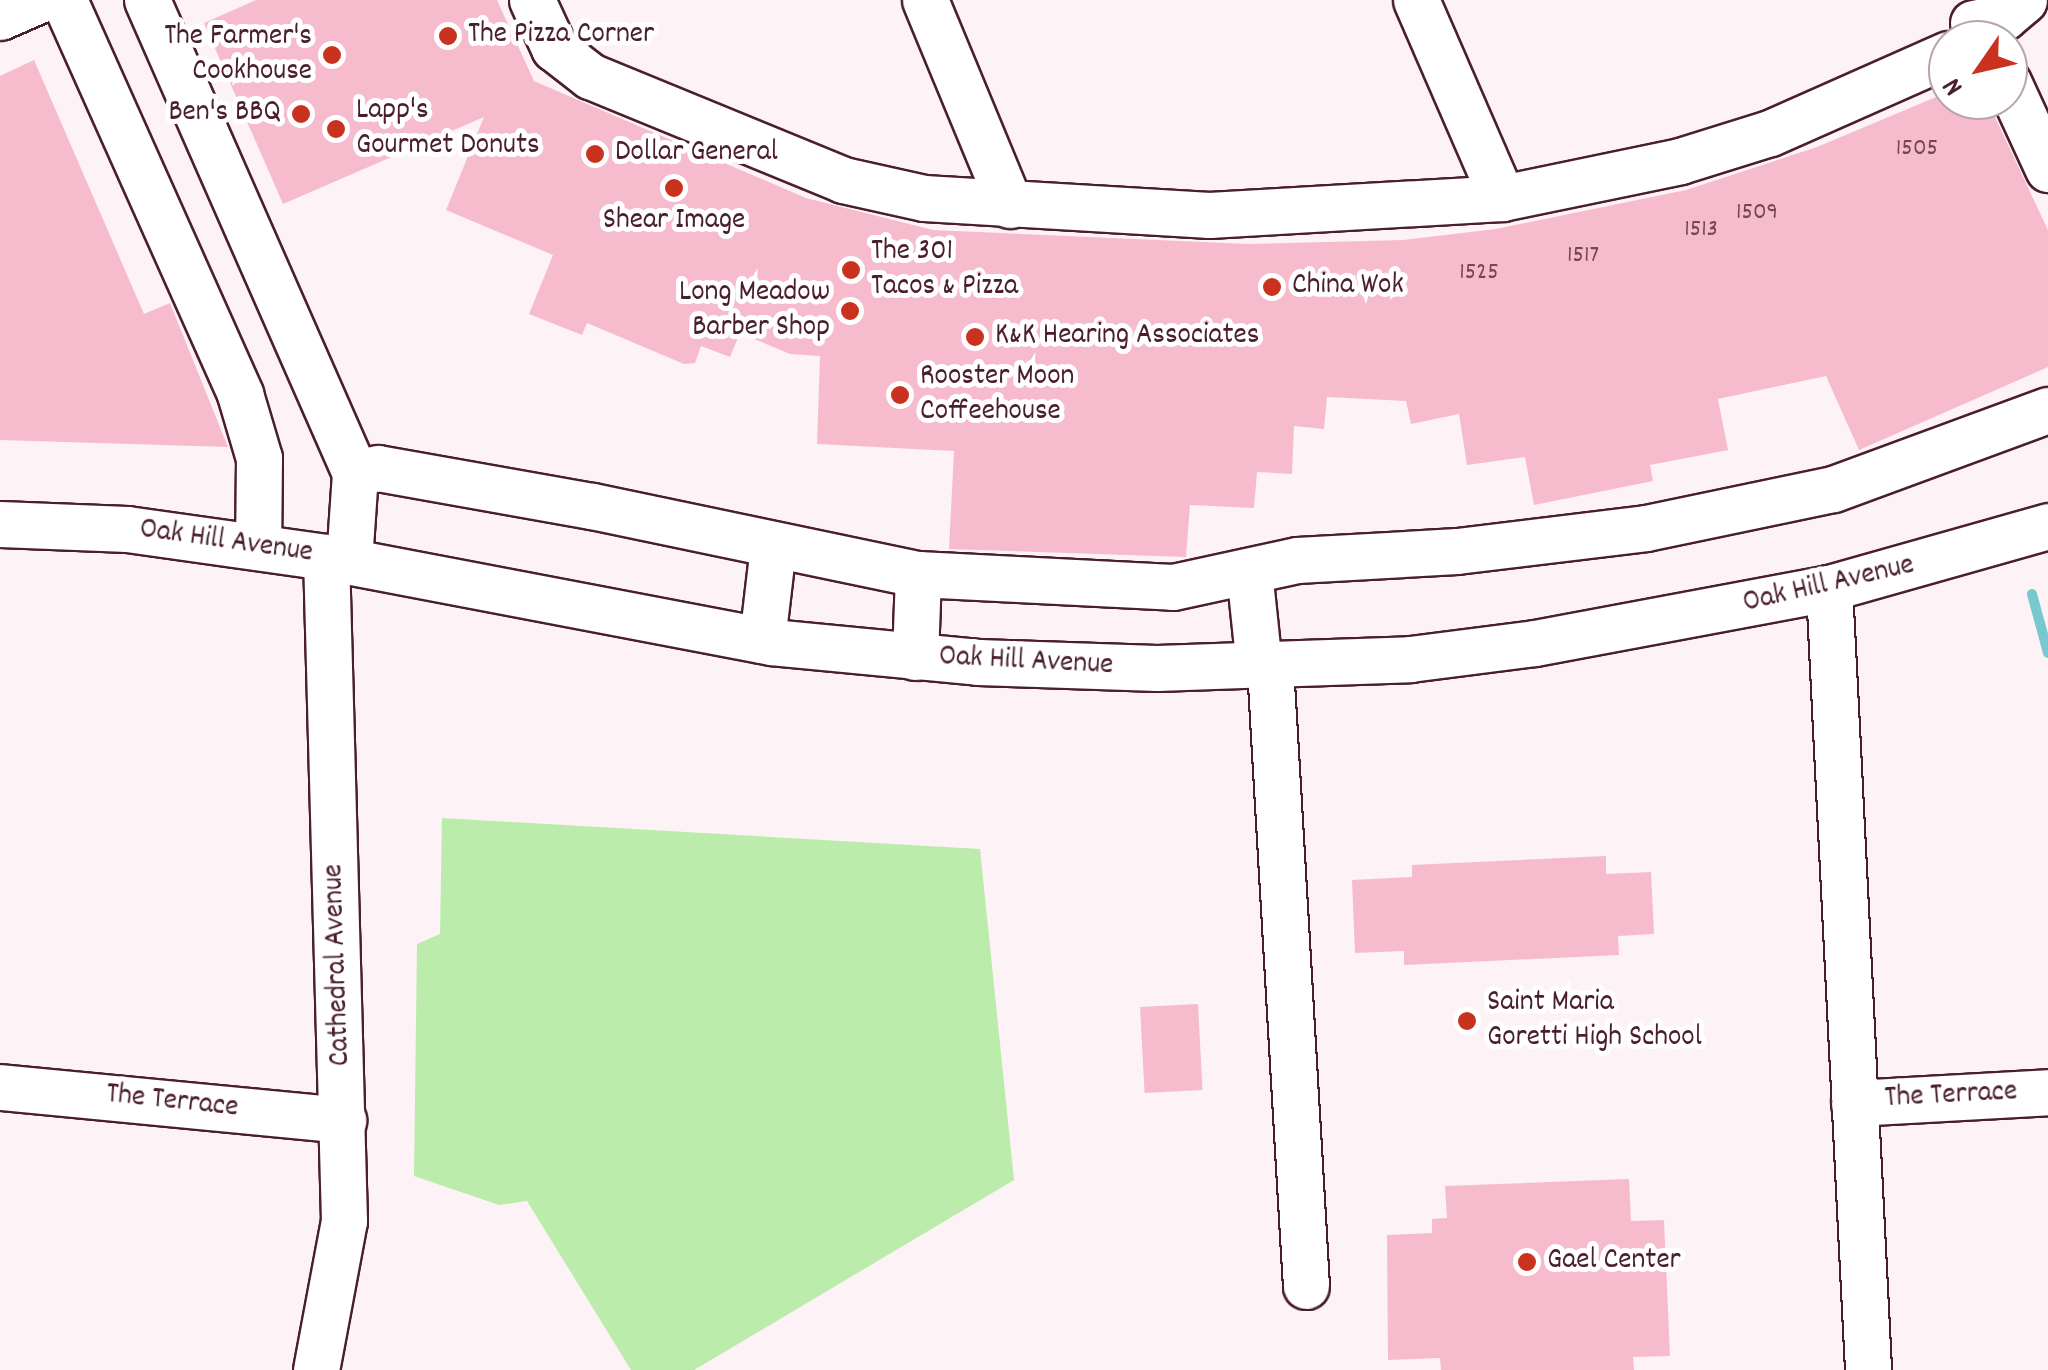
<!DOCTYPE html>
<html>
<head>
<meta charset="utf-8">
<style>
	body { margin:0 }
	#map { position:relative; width:2048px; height:1370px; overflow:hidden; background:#fdf2f5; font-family:Dekko,sans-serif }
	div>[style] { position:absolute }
	.green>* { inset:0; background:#bcecab }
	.stream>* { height:10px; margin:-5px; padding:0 5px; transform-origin:5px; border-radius:5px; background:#77c8cf }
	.building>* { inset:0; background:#f6bcce; transform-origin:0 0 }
	.roads { filter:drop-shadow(2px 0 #4a1f2b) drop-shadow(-2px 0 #4a1f2b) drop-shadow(0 2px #4a1f2b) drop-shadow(0 -2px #4a1f2b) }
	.minor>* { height:45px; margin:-22.5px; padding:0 22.5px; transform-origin:22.5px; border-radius:22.5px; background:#fff }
	.dots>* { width:28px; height:28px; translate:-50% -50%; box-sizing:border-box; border:5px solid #fff; border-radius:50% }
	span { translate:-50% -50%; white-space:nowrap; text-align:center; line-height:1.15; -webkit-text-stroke:10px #fff; paint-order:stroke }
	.number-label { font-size:25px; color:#754654 }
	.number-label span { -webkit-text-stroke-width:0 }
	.poi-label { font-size:30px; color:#4a1f2b }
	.left { translate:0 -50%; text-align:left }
	.right { translate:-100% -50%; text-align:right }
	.street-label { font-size:30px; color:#4a1f2b }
	.north { position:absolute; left:1928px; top:20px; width:100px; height:100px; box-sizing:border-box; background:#fff; border:2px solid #b7a5aa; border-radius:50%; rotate:236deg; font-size:28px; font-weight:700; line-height:40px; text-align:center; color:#4a1f2b }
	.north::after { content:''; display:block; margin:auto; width:35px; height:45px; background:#c8321e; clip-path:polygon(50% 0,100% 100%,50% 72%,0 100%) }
</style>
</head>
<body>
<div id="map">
	<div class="green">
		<div style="clip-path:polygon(442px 818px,980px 849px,1014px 1180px,694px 1370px,631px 1370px,527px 1201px,499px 1205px,414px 1176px,417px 944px,440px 934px)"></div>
	</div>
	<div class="stream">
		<div style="left:2032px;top:594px;width:61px;rotate:74.8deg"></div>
	</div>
	<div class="building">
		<div style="clip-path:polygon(256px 0,497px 0,534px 81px,806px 198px,933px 230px,1248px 244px,1403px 240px,1496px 229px,1686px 190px,1817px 147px,1948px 92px,1948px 100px,1987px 100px,2048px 230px,2048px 367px,1859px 450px,1826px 376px,1718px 399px,1728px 450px,1650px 465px,1653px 481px,1534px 505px,1525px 457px,1467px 465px,1459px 414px,1411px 424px,1406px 401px,1327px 397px,1324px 429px,1294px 426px,1292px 474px,1257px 472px,1254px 508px,1190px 505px,1186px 557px,949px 549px,954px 451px,817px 444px,820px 356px,790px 354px,740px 333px,730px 357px,701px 346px,695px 363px,684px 364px,587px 323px,582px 335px,529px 314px,553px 255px,446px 210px,484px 117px,283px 204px,204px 23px)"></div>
		<div style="clip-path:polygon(34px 60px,144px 314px,170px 303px,228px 447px,0 440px,0 76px)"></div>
		<div style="clip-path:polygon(1606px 856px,1606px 874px,1651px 872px,1654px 934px,1618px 936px,1619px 955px,1404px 965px,1404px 951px,1355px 953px,1352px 880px,1412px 877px,1412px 865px)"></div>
		<div style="left:1198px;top:1004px;width:86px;height:58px;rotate:87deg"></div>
		<div style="clip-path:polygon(1629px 1179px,1631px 1221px,1664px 1220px,1670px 1356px,1633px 1357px,1634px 1370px,1441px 1370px,1440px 1358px,1388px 1360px,1387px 1235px,1432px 1233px,1432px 1219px,1447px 1218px,1445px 1186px)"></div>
	</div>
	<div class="roads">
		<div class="minor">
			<div style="left:64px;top:0;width:432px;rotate:65.9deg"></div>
			<div style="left:240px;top:394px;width:67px;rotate:73.5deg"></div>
			<div style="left:259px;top:458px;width:89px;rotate:90.6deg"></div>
			<div style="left:147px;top:0;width:517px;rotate:66.26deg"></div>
			<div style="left:355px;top:473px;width:89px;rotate:93.9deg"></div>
			<div style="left:532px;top:0;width:53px;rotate:65.4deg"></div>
			<div style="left:554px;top:48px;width:46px;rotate:37.9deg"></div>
			<div style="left:590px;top:76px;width:274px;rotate:22.3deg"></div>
			<div style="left:843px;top:180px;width:83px;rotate:12.5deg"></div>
			<div style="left:924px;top:198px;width:286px;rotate:3.4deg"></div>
			<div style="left:1209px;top:215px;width:293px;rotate:-3.3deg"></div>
			<div style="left:1502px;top:198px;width:182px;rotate:-11.7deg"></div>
			<div style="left:1680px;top:161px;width:94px;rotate:-17.3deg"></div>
			<div style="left:1770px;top:133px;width:195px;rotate:-23.9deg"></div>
			<div style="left:925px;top:0;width:222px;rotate:67.5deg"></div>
			<div style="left:1416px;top:0;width:216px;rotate:66.5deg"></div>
			<div style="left:0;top:17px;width:43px;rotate:-23.6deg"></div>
			<div style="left:1973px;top:23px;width:32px;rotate:-11deg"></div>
			<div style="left:2004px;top:17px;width:26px;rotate:-40deg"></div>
			<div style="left:2008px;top:82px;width:96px;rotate:65.3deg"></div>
			<div style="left:355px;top:473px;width:24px;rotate:-12deg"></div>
			<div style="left:378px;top:468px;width:217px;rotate:10.1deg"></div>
			<div style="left:592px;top:506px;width:333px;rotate:11.8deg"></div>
			<div style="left:918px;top:574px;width:255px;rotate:2.9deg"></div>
			<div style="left:1173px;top:587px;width:127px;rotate:-12.3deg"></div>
			<div style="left:1297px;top:560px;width:160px;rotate:-3.2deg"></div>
			<div style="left:1457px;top:551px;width:190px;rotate:-6.9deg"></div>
			<div style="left:1646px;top:528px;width:191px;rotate:-11.8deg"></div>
			<div style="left:1833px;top:489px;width:229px;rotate:-20.2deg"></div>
			<div style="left:0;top:524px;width:127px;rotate:2.3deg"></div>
			<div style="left:127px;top:529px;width:201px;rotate:8deg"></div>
			<div style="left:326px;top:557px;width:453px;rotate:10.8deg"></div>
			<div style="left:771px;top:642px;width:208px;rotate:5.5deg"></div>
			<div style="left:978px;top:662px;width:179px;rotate:1.9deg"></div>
			<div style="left:1157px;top:668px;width:253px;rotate:-2deg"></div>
			<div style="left:1410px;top:659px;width:126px;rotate:-7.3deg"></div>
			<div style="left:1535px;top:643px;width:299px;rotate:-10.6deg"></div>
			<div style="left:1829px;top:588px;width:228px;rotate:-15.8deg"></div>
			<div style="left:1249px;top:571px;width:96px;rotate:84deg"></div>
			<div style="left:1829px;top:588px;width:783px;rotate:87.14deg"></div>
			<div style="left:762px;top:640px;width:94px;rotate:-83.3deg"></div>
			<div style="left:915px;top:657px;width:83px;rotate:-87.9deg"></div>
			<div style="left:1270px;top:666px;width:621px;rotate:86.68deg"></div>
			<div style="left:0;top:1087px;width:345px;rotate:5.5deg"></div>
			<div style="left:1854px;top:1103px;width:194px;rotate:-3.2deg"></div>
			<div style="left:316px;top:1370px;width:152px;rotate:-79.4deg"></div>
			<div style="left:344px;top:1221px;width:664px;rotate:-91.55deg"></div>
		</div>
	</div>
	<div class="dots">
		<div style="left:448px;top:36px;background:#c8321e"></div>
		<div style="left:332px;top:55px;background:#c8321e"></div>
		<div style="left:301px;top:114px;background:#c8321e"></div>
		<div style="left:336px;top:129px;background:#c8321e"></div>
		<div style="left:595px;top:154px;background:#c8321e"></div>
		<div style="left:674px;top:188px;background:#c8321e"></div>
		<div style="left:851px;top:270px;background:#c8321e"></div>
		<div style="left:1272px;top:287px;background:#c8321e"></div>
		<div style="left:850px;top:311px;background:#c8321e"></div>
		<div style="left:975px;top:337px;background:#c8321e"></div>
		<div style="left:900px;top:395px;background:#c8321e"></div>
		<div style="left:1467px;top:1021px;background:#c8321e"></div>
		<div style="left:1527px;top:1262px;background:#c8321e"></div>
	</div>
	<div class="number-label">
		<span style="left:1917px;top:149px">1505</span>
		<span style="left:1757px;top:213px">1509</span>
		<span style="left:1701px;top:230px">1513</span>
		<span style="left:1583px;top:256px">1517</span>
		<span style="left:1479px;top:273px">1525</span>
	</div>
	<div class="poi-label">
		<span class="left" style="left:468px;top:36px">The Pizza Corner</span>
		<span class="right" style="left:312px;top:55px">The Farmer's<br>Cookhouse</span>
		<span class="left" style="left:356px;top:129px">Lapp's<br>Gourmet Donuts</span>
		<span class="right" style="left:281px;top:114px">Ben's BBQ</span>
		<span class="left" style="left:615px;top:154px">Dollar General</span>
		<span style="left:674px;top:222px">Shear Image</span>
		<span class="left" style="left:871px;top:270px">The 301<br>Tacos &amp; Pizza</span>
		<span class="left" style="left:1292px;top:287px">China Wok</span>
		<span class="right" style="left:830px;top:311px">Long Meadow<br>Barber Shop</span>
		<span class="left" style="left:995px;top:337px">K&amp;K Hearing Associates</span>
		<span class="left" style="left:920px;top:395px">Rooster Moon<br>Coffeehouse</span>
		<span class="left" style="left:1487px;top:1021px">Saint Maria<br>Goretti High School</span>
		<span class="left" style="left:1547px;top:1262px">Gael Center</span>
	</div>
	<div class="street-label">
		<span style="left:226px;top:543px;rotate:8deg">Oak Hill Avenue</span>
		<span style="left:1829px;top:586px;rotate:-13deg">Oak Hill Avenue</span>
		<span style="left:1026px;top:663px;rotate:3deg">Oak Hill Avenue</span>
		<span style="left:339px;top:965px;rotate:-92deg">Cathedral Avenue</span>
		<span style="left:1951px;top:1097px;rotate:-3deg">The Terrace</span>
		<span style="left:172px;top:1103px;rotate:6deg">The Terrace</span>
	</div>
	<div class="north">N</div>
</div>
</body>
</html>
